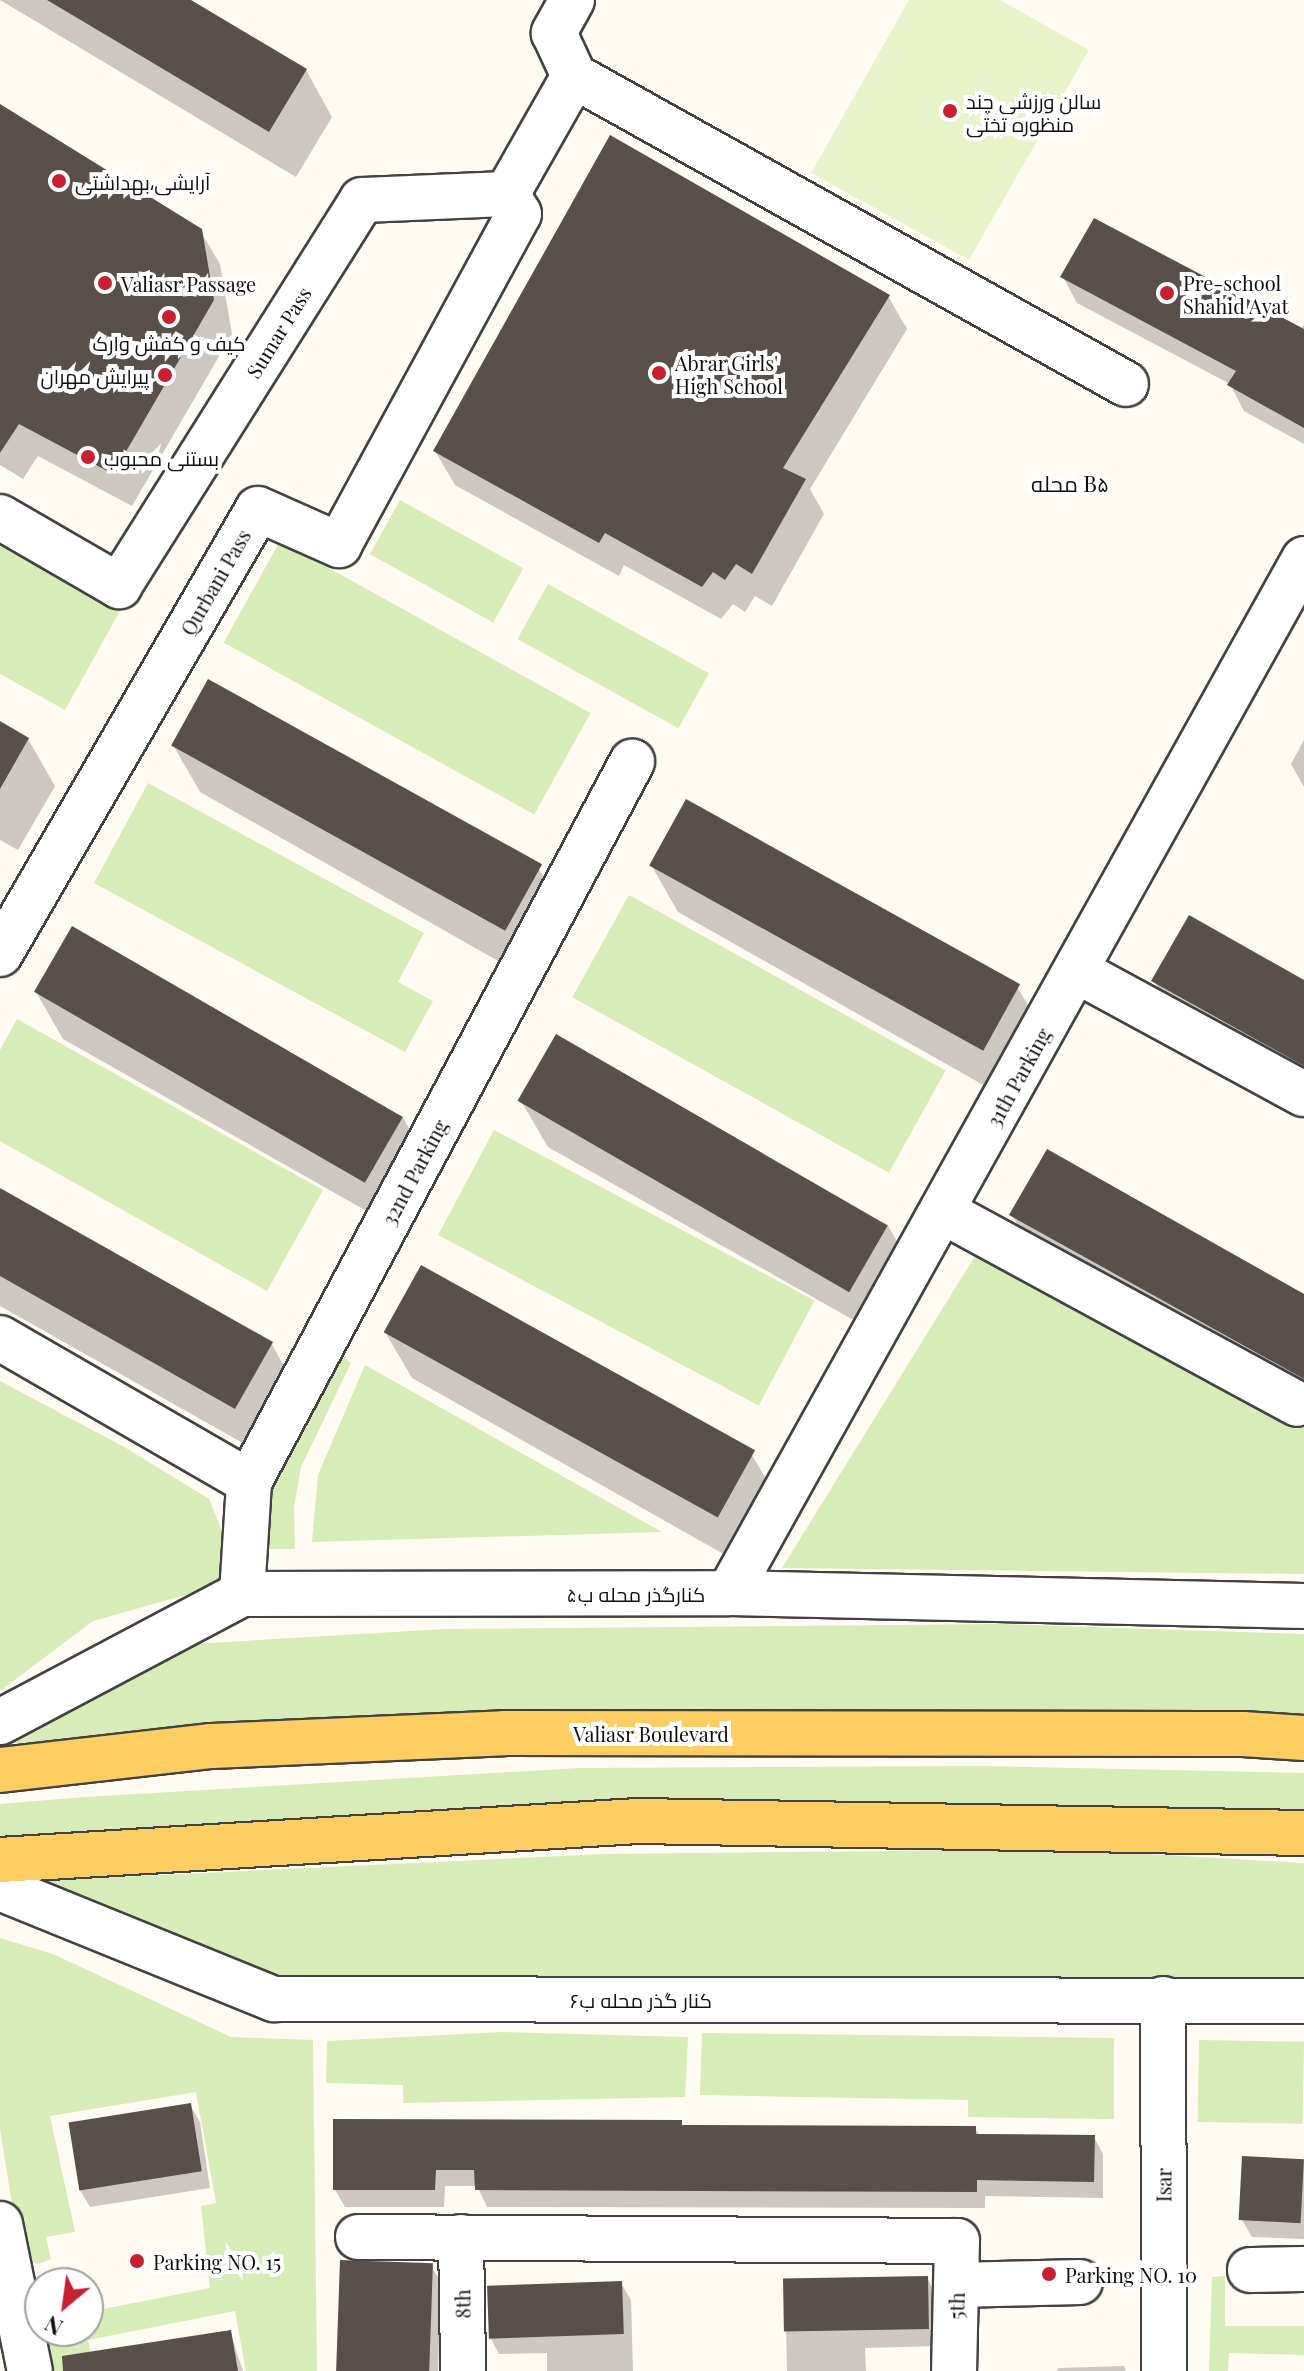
<!DOCTYPE html>
<html>
<head>
<meta charset="utf-8">
<style>
	body { margin:0 }
	#map { position:relative; width:1304px; height:2371px; overflow:hidden; background:#fffbf2; font-family:"Playfair Display",Cairo,serif }
	div>[style] { position:absolute }
	.green>* { inset:0; background:#d7ecb8; transform-origin:0 0 }
	.pitch>* { inset:0; background:#e8f3cb }
	.shadow>* { inset:0; background:#0003 }
	.building>* { inset:0; background:#594f4b; transform-origin:0 0 }
	.roads { filter:drop-shadow(2px 0 #424242) drop-shadow(-2px 0 #424242) drop-shadow(0 2px #424242) drop-shadow(0 -2px #424242) }
	.minor>* { height:44px; margin:-22px; padding:0 22px; transform-origin:22px; border-radius:22px; background:#fff }
	.major>* { height:44px; margin:-22px; padding:0 22px; transform-origin:22px; border-radius:22px; background:#ffce62 }
	.dots>* { width:22px; height:22px; translate:-50% -50%; box-sizing:border-box; border:4px solid #fff; border-radius:50% }
	span { translate:-50% -50%; white-space:nowrap; text-align:center; line-height:1.15; -webkit-text-stroke:8px #fff; paint-order:stroke }
	.poi-label { font-size:20px; color:#0f0f0f }
	.left { translate:0 -50%; text-align:left }
	.right { translate:-100% -50%; text-align:right }
	.street-label { font-size:20px; color:#0f0f0f }
	.neighbourhood-label { font-size:22px; color:#0f0f0f }
	.north { position:absolute; left:24px; top:2267px; width:80px; height:80px; box-sizing:border-box; background:#fff; border:2px solid #9f9f9f; border-radius:50%; rotate:209deg; font-size:22px; font-weight:700; line-height:32px; text-align:center; color:#0f0f0f }
	.north::after { content:''; display:block; margin:auto; width:28px; height:36px; background:#c81f33; clip-path:polygon(50% 0,100% 100%,50% 72%,0 100%) }
</style>
</head>
<body>
<div id="map">
	<div class="green">
		<div style="left:400px;top:500px;width:141px;height:62px;rotate:29deg"></div>
		<div style="left:280px;top:541px;width:355px;height:116px;rotate:29deg"></div>
		<div style="clip-path:polygon(0 542px,121px 609px,65px 710px,0 674px)"></div>
		<div style="left:548px;top:584px;width:184px;height:63px;rotate:29deg"></div>
		<div style="clip-path:polygon(148px 783px,424px 933px,398px 982px,433px 1001px,405px 1052px,94px 883px)"></div>
		<div style="left:629px;top:895px;width:362px;height:117px;rotate:29deg"></div>
		<div style="clip-path:polygon(17px 1019px,323px 1190px,267px 1291px,0 1141px,0 1050px)"></div>
		<div style="left:494px;top:1130px;width:363px;height:119px;rotate:28deg"></div>
		<div style="clip-path:polygon(980px 1248px,1304px 1428px,1304px 1574px,782px 1568px)"></div>
		<div style="clip-path:polygon(327px 1344px,351px 1363px,301px 1467px,294px 1507px,295px 1549px,262px 1549px,272px 1465px)"></div>
		<div style="clip-path:polygon(365px 1365px,662px 1532px,312px 1542px,318px 1475px)"></div>
		<div style="clip-path:polygon(0 1381px,126px 1448px,209px 1499px,228px 1545px,221px 1585px,93px 1621px,0 1691px)"></div>
		<div style="clip-path:polygon(1001px 1624px,1304px 1634px,1304px 1722px,644px 1714px,12px 1743px,51px 1708px,175px 1645px,445px 1629px)"></div>
		<div style="clip-path:polygon(982px 1766px,1304px 1773px,1304px 1809px,681px 1804px,0 1837px,0 1804px,85px 1797px,579px 1768px)"></div>
		<div style="clip-path:polygon(1062px 1849px,1304px 1863px,1304px 1991px,268px 1988px,36px 1881px,602px 1854px)"></div>
		<div style="clip-path:polygon(0 1938px,53px 1954px,231px 2037px,313px 2040px,317px 2371px,246px 2371px,235px 2311px,88px 2340px,94px 2371px,41px 2371px,32px 2316px,40px 2306px,40px 2331px,88px 2331px,88px 2312px,210px 2288px,201px 2206px,216px 2203px,196px 2092px,50px 2116px,75px 2232px,46px 2237px,51px 2259px,38px 2264px,27px 2259px,19px 2248px,0 2129px)"></div>
		<div style="clip-path:polygon(503px 2032px,688px 2037px,685px 2097px,403px 2103px,403px 2085px,326px 2083px,327px 2041px)"></div>
		<div style="clip-path:polygon(702px 2033px,1114px 2038px,1114px 2119px,968px 2117px,968px 2100px,700px 2095px)"></div>
		<div style="left:1199px;top:2040px;width:105px;height:82px;rotate:1deg"></div>
		<div style="clip-path:polygon(1225px 2276px,1225px 2326px,1304px 2326px,1304px 2355px,1229px 2353px,1228px 2371px,1209px 2371px,1212px 2277px)"></div>
	</div>
	<div class="pitch">
		<div style="clip-path:polygon(909px 0,1000px 0,1089px 50px,969px 260px,811px 173px)"></div>
	</div>
	<div class="shadow">
		<div style="clip-path:polygon(0 0,187px 0,306px 70px,332px 117px,296px 177px)"></div>
		<div style="clip-path:polygon(0 107px,200px 231px,220px 264px,232px 334px,132px 506px,38px 456px,23px 479px,0 465px)"></div>
		<div style="clip-path:polygon(1063px 277px,1301px 330px,1304px 324px,1304px 444px,1244px 411px,1230px 384px,1077px 303px)"></div>
		<div style="clip-path:polygon(888px 296px,907px 329px,810px 489px,824px 514px,772px 606px,755px 596px,745px 612px,733px 604px,721px 619px,624px 565px,619px 576px,455px 485px,435px 451px)"></div>
		<div style="clip-path:polygon(0 723px,28px 739px,55px 786px,18px 850px,0 840px)"></div>
		<div style="clip-path:polygon(1304px 740px,1304px 787px,1291px 764px)"></div>
		<div style="clip-path:polygon(173px 745px,539px 869px,566px 915px,530px 979px,200px 792px)"></div>
		<div style="clip-path:polygon(651px 865px,1018px 988px,1045px 1035px,1008px 1099px,678px 912px)"></div>
		<div style="clip-path:polygon(1154px 981px,1304px 982px,1304px 1098px,1181px 1028px)"></div>
		<div style="clip-path:polygon(36px 992px,402px 1116px,429px 1162px,393px 1226px,63px 1039px)"></div>
		<div style="clip-path:polygon(521px 1101px,887px 1224px,914px 1271px,878px 1334px,548px 1147px)"></div>
		<div style="clip-path:polygon(0 1190px,271px 1343px,298px 1390px,262px 1454px,0 1306px)"></div>
		<div style="clip-path:polygon(1012px 1215px,1304px 1296px,1304px 1412px,1039px 1262px)"></div>
		<div style="clip-path:polygon(385px 1332px,752px 1455px,779px 1501px,743px 1565px,412px 1378px)"></div>
		<div style="clip-path:polygon(190px 2105px,200px 2122px,210px 2188px,90px 2207px,80px 2190px,70px 2124px)"></div>
		<div style="clip-path:polygon(680px 2122px,683px 2127px,975px 2128px,980px 2136px,1094px 2137px,1103px 2154px,1103px 2198px,985px 2196px,985px 2208px,487px 2207px,477px 2186px,445px 2186px,444px 2207px,345px 2207px,335px 2190px)"></div>
		<div style="clip-path:polygon(1304px 2161px,1304px 2239px,1252px 2237px,1242px 2220px)"></div>
		<div style="clip-path:polygon(431px 2266px,441px 2282px,438px 2371px,338px 2371px)"></div>
		<div style="clip-path:polygon(927px 2278px,937px 2295px,938px 2346px,865px 2348px,866px 2371px,787px 2371px,785px 2282px)"></div>
		<div style="clip-path:polygon(621px 2283px,631px 2300px,633px 2371px,547px 2371px,547px 2353px,499px 2354px,490px 2337px)"></div>
		<div style="clip-path:polygon(230px 2332px,243px 2371px,113px 2371px)"></div>
		<div style="clip-path:polygon(1124px 2366px,1126px 2371px,1056px 2371px,1059px 2368px)"></div>
	</div>
	<div class="building">
		<div style="clip-path:polygon(47px 0,191px 0,307px 69px,269px 132px)"></div>
		<div style="clip-path:polygon(0 104px,202px 229px,214px 300px,113px 474px,19px 424px,0 453px)"></div>
		<div style="clip-path:polygon(610px 135px,890px 295px,783px 468px,806px 479px,752px 574px,736px 564px,725px 580px,713px 572px,702px 587px,605px 533px,599px 543px,433px 451px)"></div>
		<div style="clip-path:polygon(1094px 218px,1304px 329px,1304px 428px,1227px 385px,1236px 371px,1060px 277px)"></div>
		<div style="left:208px;top:679px;width:382px;height:76px;rotate:29deg"></div>
		<div style="clip-path:polygon(0 721px,29px 738px,0 789px)"></div>
		<div style="left:686px;top:799px;width:382px;height:76px;rotate:29deg"></div>
		<div style="clip-path:polygon(1189px 915px,1304px 980px,1304px 1066px,1151px 981px)"></div>
		<div style="left:72px;top:926px;width:382px;height:76px;rotate:30deg"></div>
		<div style="left:556px;top:1034px;width:383px;height:77px;rotate:30deg"></div>
		<div style="clip-path:polygon(1047px 1149px,1304px 1294px,1304px 1379px,1009px 1215px)"></div>
		<div style="clip-path:polygon(0 1188px,273px 1342px,235px 1409px,0 1276px)"></div>
		<div style="left:421px;top:1265px;width:382px;height:77px;rotate:29deg"></div>
		<div style="left:191px;top:2103px;width:69px;height:124px;rotate:81deg"></div>
		<div style="clip-path:polygon(333px 2119px,682px 2120px,682px 2125px,976px 2126px,976px 2134px,1095px 2135px,1094px 2182px,977px 2180px,977px 2192px,475px 2190px,474px 2170px,436px 2170px,435px 2190px,333px 2190px)"></div>
		<div style="left:1242px;top:2156px;width:62px;height:64px;rotate:3deg"></div>
		<div style="left:340px;top:2260px;width:93px;height:111px;rotate:2deg"></div>
		<div style="left:928px;top:2276px;width:53px;height:145px;rotate:89deg"></div>
		<div style="left:622px;top:2281px;width:53px;height:135px;rotate:88deg"></div>
		<div style="clip-path:polygon(231px 2330px,238px 2371px,63px 2371px,62px 2356px)"></div>
	</div>
	<div class="roads">
		<div class="minor">
			<div style="left:572px;top:0;width:38px;rotate:119deg"></div>
			<div style="left:554px;top:33px;width:47px;rotate:65.1deg"></div>
			<div style="left:574px;top:76px;width:632px;rotate:29.16deg"></div>
			<div style="left:0;top:517px;width:138px;rotate:30.1deg"></div>
			<div style="left:119px;top:586px;width:456px;rotate:-57.8deg"></div>
			<div style="left:362px;top:200px;width:145px;rotate:-2.4deg"></div>
			<div style="left:507px;top:194px;width:136px;rotate:-60.4deg"></div>
			<div style="left:0;top:954px;width:514px;rotate:-59.9deg"></div>
			<div style="left:258px;top:509px;width:89px;rotate:24deg"></div>
			<div style="left:339px;top:545px;width:377px;rotate:-61.5deg"></div>
			<div style="left:519px;top:214px;width:23px;rotate:-121deg"></div>
			<div style="left:1077px;top:971px;width:258px;rotate:28.5deg"></div>
			<div style="left:942px;top:1211px;width:404px;rotate:28.5deg"></div>
			<div style="left:0;top:1338px;width:288px;rotate:30deg"></div>
			<div style="left:729px;top:1593px;width:1183px;rotate:-60.92deg"></div>
			<div style="left:242px;top:1594px;width:112px;rotate:-86.4deg"></div>
			<div style="left:249px;top:1482px;width:816px;rotate:-61.99deg"></div>
			<div style="left:0;top:1722px;width:274px;rotate:-27.9deg"></div>
			<div style="left:242px;top:1594px;width:487px;rotate:-0.1deg"></div>
			<div style="left:729px;top:1593px;width:575px;rotate:1.3deg"></div>
			<div style="left:0;top:1888px;width:296px;rotate:22.1deg"></div>
			<div style="left:274px;top:1999px;width:1030px;rotate:0.11deg"></div>
			<div style="left:1163px;top:1999px;width:372px;rotate:89.8deg"></div>
			<div style="left:0;top:2224px;width:150px;rotate:78.5deg"></div>
			<div style="left:358px;top:2237px;width:599px;rotate:0.38deg"></div>
			<div style="left:957px;top:2241px;width:130px;rotate:91.3deg"></div>
			<div style="left:461px;top:2237px;width:134px;rotate:89.1deg"></div>
			<div style="left:1250px;top:2270px;width:54px;rotate:-1.1deg"></div>
			<div style="left:956px;top:2285px;width:124px;rotate:-1.4deg"></div>
		</div>
		<div class="major">
			<div style="left:0;top:1770px;width:213px;rotate:-6.5deg"></div>
			<div style="left:212px;top:1746px;width:292px;rotate:-2.5deg"></div>
			<div style="left:504px;top:1733px;width:739px;rotate:0.08deg"></div>
			<div style="left:1243px;top:1734px;width:61px;rotate:3.8deg"></div>
			<div style="left:0;top:1860px;width:639px;rotate:-3.5deg"></div>
			<div style="left:638px;top:1821px;width:666px;rotate:1.03deg"></div>
		</div>
	</div>
	<div class="dots">
		<div style="left:950px;top:111px;background:#c81f33"></div>
		<div style="left:59px;top:181px;background:#c81f33"></div>
		<div style="left:105px;top:283px;background:#c81f33"></div>
		<div style="left:1167px;top:293px;background:#c81f33"></div>
		<div style="left:169px;top:317px;background:#c81f33"></div>
		<div style="left:659px;top:373px;background:#c81f33"></div>
		<div style="left:165px;top:375px;background:#c81f33"></div>
		<div style="left:88px;top:457px;background:#c81f33"></div>
		<div style="left:137px;top:2261px;background:#c81f33"></div>
		<div style="left:1049px;top:2274px;background:#c81f33"></div>
	</div>
	<div class="poi-label">
		<span class="left" style="left:966px;top:112px">سالن ورزشی چند<br>منظوره تختی</span>
		<span class="left" style="left:75px;top:181px">آرایشی،بهداشتی</span>
		<span class="left" style="left:1183px;top:294px">Pre-school<br>Shahid Ayat</span>
		<span class="left" style="left:121px;top:283px">Valiasr Passage</span>
		<span style="left:169px;top:342px">کیف و کفش وارک</span>
		<span class="left" style="left:675px;top:374px">Abrar Girls'<br>High School</span>
		<span class="right" style="left:149px;top:375px">پیرایش مهران</span>
		<span class="left" style="left:104px;top:457px">بستنی محبوب</span>
		<span class="left" style="left:153px;top:2261px">Parking NO. 15</span>
		<span class="left" style="left:1065px;top:2274px">Parking NO. 10</span>
	</div>
	<div class="street-label">
		<span style="left:278px;top:332px;rotate:-58deg">Sumar Pass</span>
		<span style="left:215px;top:582px;rotate:-60deg">Qurbani Pass</span>
		<span style="left:1018px;top:1077px;rotate:-61deg">31th Parking</span>
		<span style="left:414px;top:1172px;rotate:-62deg">32nd Parking</span>
		<span style="left:636px;top:1593px">کنارگذر محله ب۵</span>
		<span style="left:651px;top:1733px">Valiasr Boulevard</span>
		<span style="left:641px;top:1999px">کنار گذر محله ب۶</span>
		<span style="left:1163px;top:2185px;rotate:-90deg">Isar</span>
		<span style="left:462px;top:2304px;rotate:-91deg">8th</span>
		<span style="left:956px;top:2306px;rotate:-89deg">5th</span>
	</div>
	<div class="neighbourhood-label">
		<span style="left:1070px;top:484px">محله B۵</span>
	</div>
	<div class="north">N</div>
</div>
</body>
</html>
